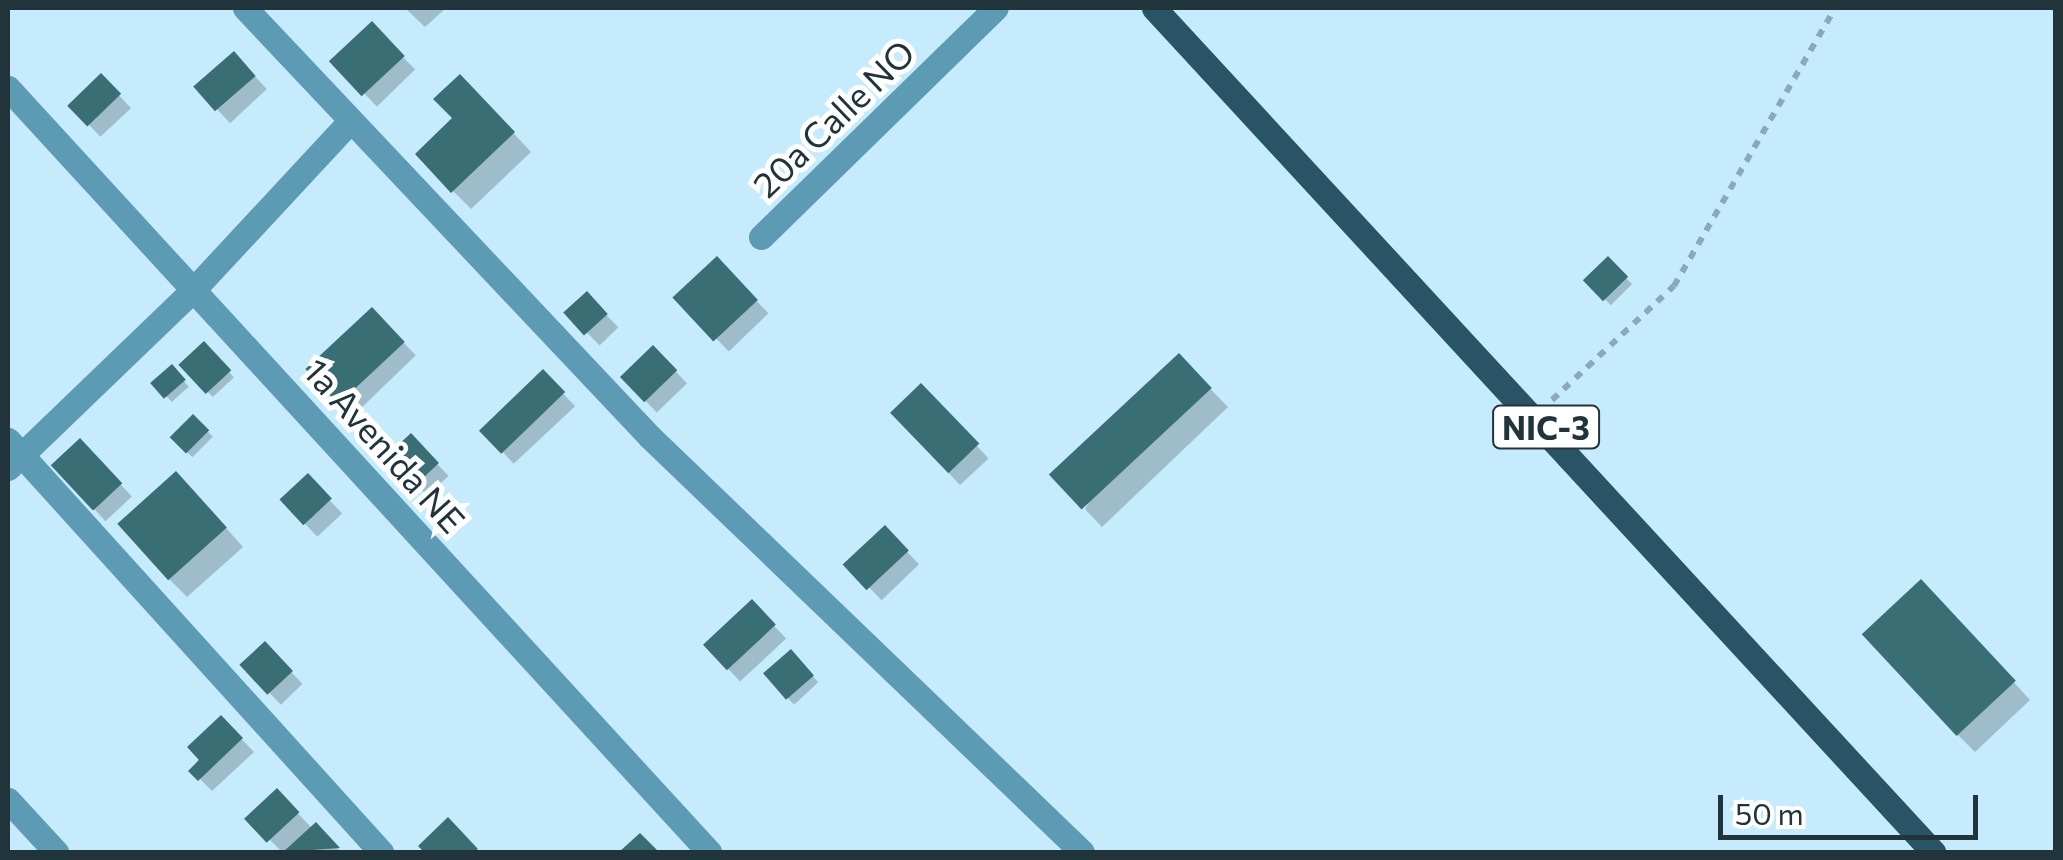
<!DOCTYPE html>
<style>
body{margin:0}
#map{position:relative;width:2063px;height:860px;overflow:hidden;background:#c6ebfc;font-family:Commissioner,sans-serif}
div>[style]{position:absolute}
[style*='--x']{left:calc(var(--x)*1px);top:calc(var(--y)*1px);width:calc(var(--w)*1px);rotate:calc(var(--a)*1deg)}
.shadow>*{inset:0;background:#0003;transform-origin:0 0}
.building>*{inset:0;background:#3a6e75;transform-origin:0 0}
.path>*{height:6px;margin-top:-3px;transform-origin:0;background:repeating-linear-gradient(90deg,#8ba9b7 0 8px,transparent 0 16px)}
.minor>*{height:25px;margin:-12.5px;padding:0 12.5px;transform-origin:12.5px;border-radius:12.5px;background:#5d9bb5}
.major>*{height:25px;margin:-12.5px;padding:0 12.5px;transform-origin:12.5px;border-radius:12.5px;background:#285466}
span{translate:-50% -50%;white-space:nowrap;text-align:center;line-height:1.15;-webkit-text-stroke:10px #fff;paint-order:stroke}
.shield-label span{padding:2px 8px;background:#fff;border:2px solid;border-radius:8px;-webkit-text-stroke-width:0}
.shield-label{font-size:32px;color:#21343c;font-weight:700}
.street-label{font-size:35px;color:#21343c}
.frame{position:absolute;inset:0;border:10px solid #21343c;pointer-events:none}
.scale{position:absolute;left:1718px;top:795px;width:260px;height:45px;box-sizing:border-box;border:5px solid #21343c;border-top:0;padding-left:12px;font-size:30px;line-height:35px;white-space:nowrap;color:#21343c;-webkit-text-stroke:8px #fff;paint-order:stroke}
</style>
<div id="map">
<div class="shadow">
<div style="clip-path:polygon(405px 8px,446px 8px,425px 27px)"></div>
<div style="left:372px;top:25px;width:62px;height:53px;rotate:46deg"></div>
<div style="left:234px;top:54px;width:48px;height:50px;rotate:47deg"></div>
<div style="left:101px;top:76px;width:44px;height:42px;rotate:47deg"></div>
<div style="clip-path:polygon(478px 95px,531px 152px,471px 209px,453px 191px)"></div>
<div style="left:717px;top:260px;width:74px;height:55px;rotate:46deg"></div>
<div style="left:1608px;top:260px;width:34px;height:30px;rotate:45deg"></div>
<div style="left:587px;top:295px;width:45px;height:26px;rotate:46deg"></div>
<div style="left:372px;top:310px;width:63px;height:87px;rotate:46deg"></div>
<div style="left:204px;top:345px;width:44px;height:29px;rotate:47deg"></div>
<div style="left:653px;top:348px;width:49px;height:42px;rotate:46deg"></div>
<div style="clip-path:polygon(1179px 357px,1228px 407px,1102px 527px,1085px 509px)"></div>
<div style="left:172px;top:368px;width:25px;height:23px;rotate:48deg"></div>
<div style="left:543px;top:372px;width:47px;height:84px;rotate:47deg"></div>
<div style="left:921px;top:386px;width:99px;height:39px;rotate:47deg"></div>
<div style="left:193px;top:417px;width:28px;height:29px;rotate:45deg"></div>
<div style="left:411px;top:437px;width:54px;height:29px;rotate:46deg"></div>
<div style="left:80px;top:441px;width:76px;height:36px;rotate:47deg"></div>
<div style="left:308px;top:477px;width:50px;height:34px;rotate:47deg"></div>
<div style="clip-path:polygon(194px 492px,243px 547px,187px 597px,169px 579px)"></div>
<div style="left:885px;top:529px;width:49px;height:52px;rotate:46deg"></div>
<div style="clip-path:polygon(1939px 600px,2030px 700px,1975px 752px,1957px 734px)"></div>
<div style="left:752px;top:602px;width:50px;height:63px;rotate:47deg"></div>
<div style="left:265px;top:645px;width:54px;height:30px;rotate:46deg"></div>
<div style="left:791px;top:653px;width:40px;height:33px;rotate:47deg"></div>
<div style="clip-path:polygon(221px 718px,254px 752px,212px 791px,192px 771px)"></div>
<div style="clip-path:polygon(277px 792px,312px 828px,342px 852px,282px 852px,249px 819px)"></div>
</div>
<div class="building">
<div style="left:372px;top:21px;width:48px;height:59px;rotate:47deg"></div>
<div style="left:234px;top:51px;width:33px;height:54px;rotate:49deg"></div>
<div style="left:101px;top:73px;width:29px;height:47px;rotate:46deg"></div>
<div style="clip-path:polygon(460px 74px,515px 132px,451px 193px,415px 154px,452px 118px,433px 99px)"></div>
<div style="left:717px;top:256px;width:60px;height:61px;rotate:47deg"></div>
<div style="left:1608px;top:256px;width:29px;height:35px;rotate:46deg"></div>
<div style="left:587px;top:291px;width:31px;height:32px;rotate:48deg"></div>
<div style="left:372px;top:307px;width:48px;height:91px;rotate:47deg"></div>
<div style="left:204px;top:341px;width:40px;height:35px;rotate:47deg"></div>
<div style="left:653px;top:345px;width:35px;height:46px;rotate:46deg"></div>
<div style="left:1179px;top:353px;width:48px;height:178px;rotate:47deg"></div>
<div style="left:172px;top:364px;width:21px;height:29px;rotate:49deg"></div>
<div style="left:543px;top:369px;width:32px;height:89px;rotate:46deg"></div>
<div style="left:921px;top:383px;width:84px;height:43px;rotate:46deg"></div>
<div style="left:193px;top:414px;width:23px;height:33px;rotate:45deg"></div>
<div style="left:411px;top:433px;width:41px;height:34px;rotate:47deg"></div>
<div style="left:80px;top:438px;width:62px;height:40px;rotate:47deg"></div>
<div style="left:176px;top:471px;width:76px;height:79px;rotate:48deg"></div>
<div style="left:308px;top:473px;width:35px;height:39px;rotate:47deg"></div>
<div style="left:885px;top:525px;width:35px;height:58px;rotate:47deg"></div>
<div style="left:1921px;top:579px;width:139px;height:81px;rotate:47deg"></div>
<div style="left:752px;top:599px;width:35px;height:67px;rotate:47deg"></div>
<div style="left:265px;top:641px;width:41px;height:35px;rotate:47deg"></div>
<div style="left:791px;top:649px;width:35px;height:37px;rotate:49deg"></div>
<div style="clip-path:polygon(221px 715px,243px 738px,198px 781px,188px 771px,199px 760px,187px 747px)"></div>
<div style="left:277px;top:788px;width:33px;height:45px;rotate:47deg"></div>
<div style="clip-path:polygon(448px 817px,478px 849px,474px 852px,424px 852px,418px 846px)"></div>
<div style="clip-path:polygon(316px 822px,340px 848px,283px 852px)"></div>
<div style="clip-path:polygon(640px 833px,659px 852px,619px 852px)"></div>
</div>
<div class="path">
<div style="--x:1552;--y:400;--w:167;--a:-43.1"></div>
<div style="--x:1674;--y:286;--w:321;--a:-59.9"></div>
</div>
<div class="minor">
<div style="--x:245;--y:8;--w:590;--a:46.65"></div>
<div style="--x:650;--y:437;--w:599;--a:43.85"></div>
<div style="--x:8;--y:88;--w:1037;--a:47.46"></div>
<div style="--x:761;--y:237;--w:328;--a:-44.3"></div>
<div style="--x:8;--y:440;--w:556;--a:47.84"></div>
<div style="--x:8;--y:468;--w:260;--a:-43.9"></div>
<div style="--x:195;--y:288;--w:228;--a:-47.1"></div>
<div style="--x:8;--y:800;--w:71;--a:47.3"></div>
</div>
<div class="major">
<div style="--x:1154;--y:8;--w:1149;--a:47.29"></div>
</div>
<div class="shield-label">
<span style="left:1546px;top:427px">NIC-3</span>
</div>
<div class="street-label">
<span style="left:833px;top:118px;rotate:-44deg">20a Calle NO</span>
<span style="left:385px;top:445px;rotate:48deg">1a Avenida NE</span>
</div>
<div class="frame"></div>
<div class="scale">50 m</div>
</div>
